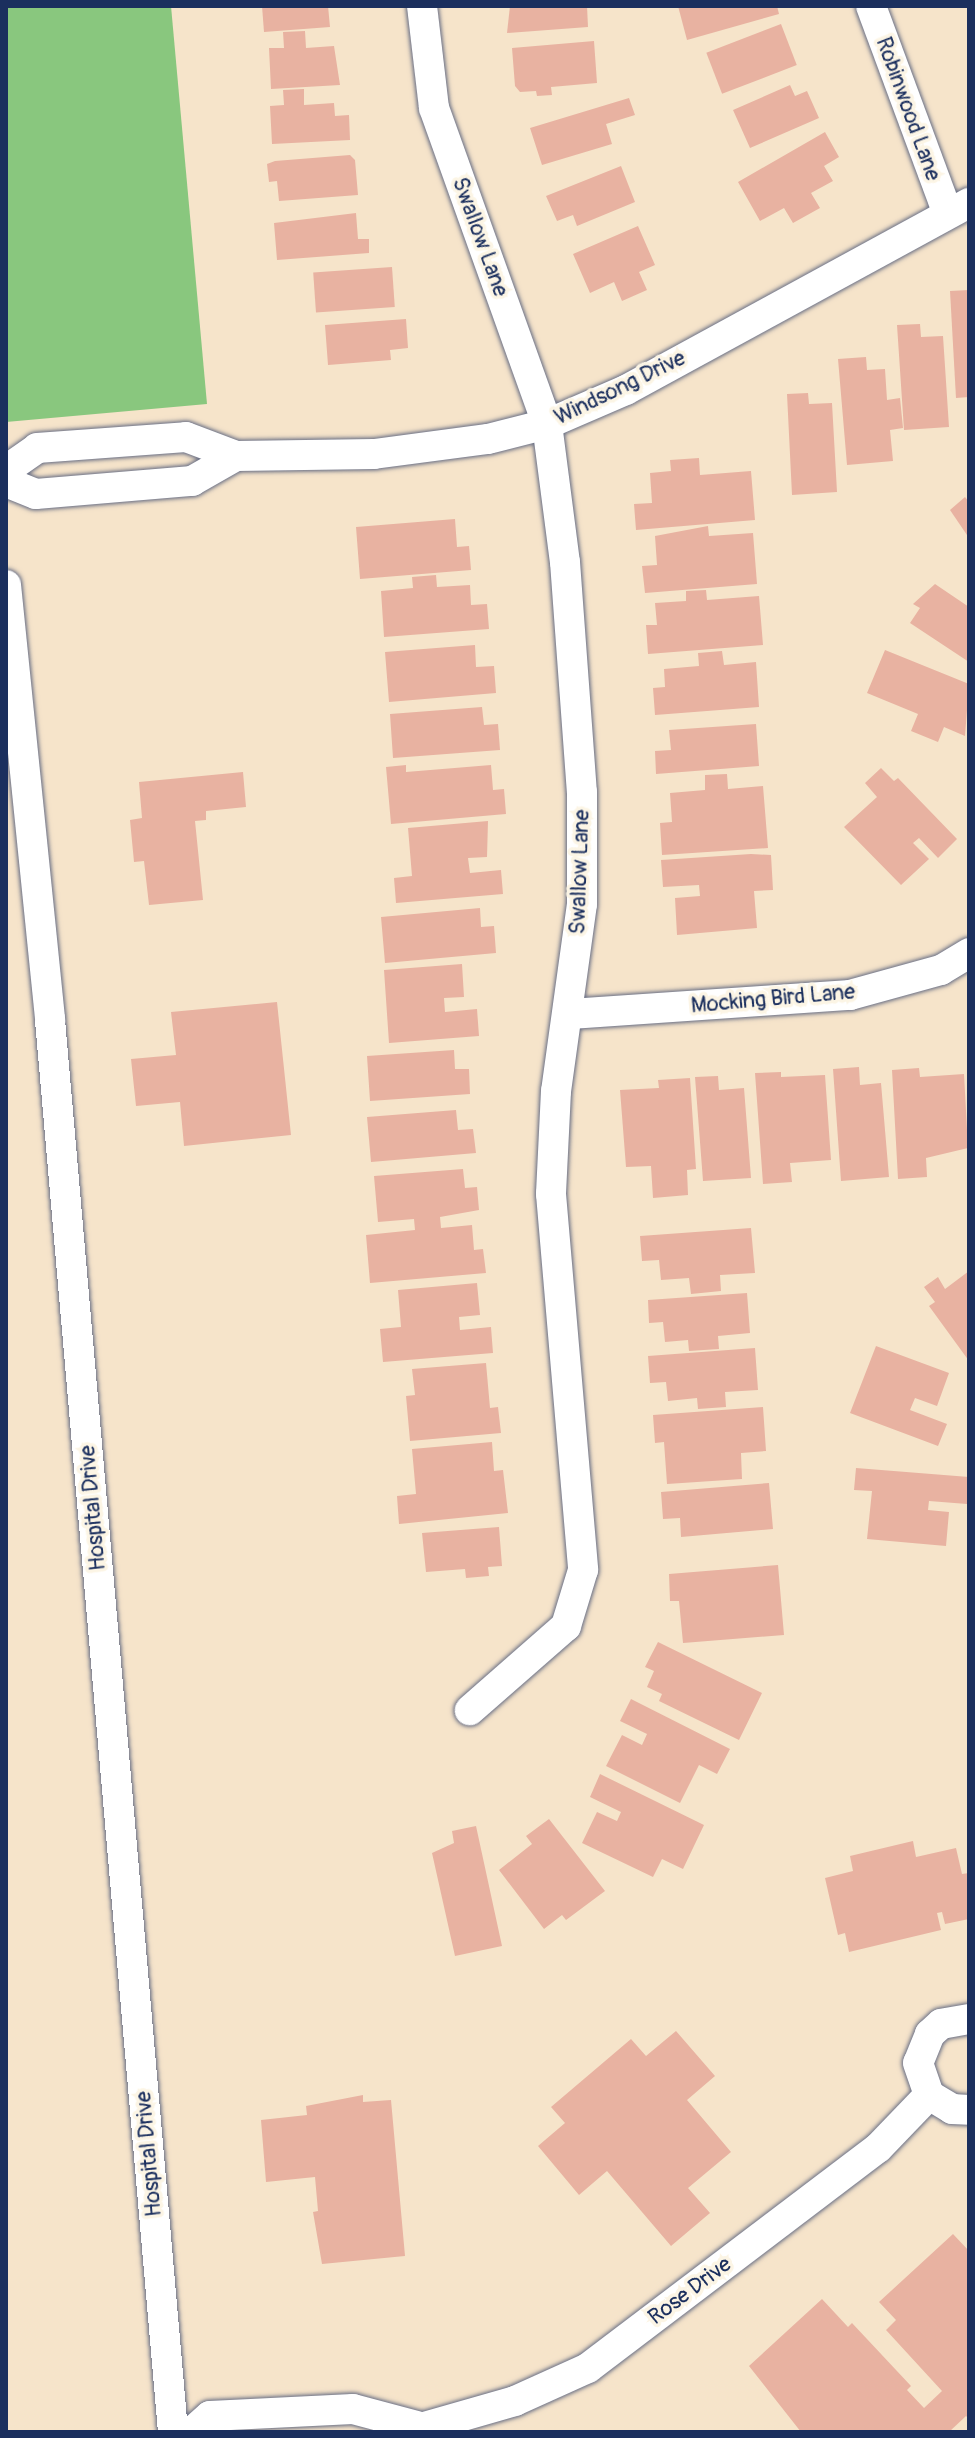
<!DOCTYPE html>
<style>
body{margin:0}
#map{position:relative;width:975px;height:2438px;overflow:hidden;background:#f6e4ca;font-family:Pangolin,sans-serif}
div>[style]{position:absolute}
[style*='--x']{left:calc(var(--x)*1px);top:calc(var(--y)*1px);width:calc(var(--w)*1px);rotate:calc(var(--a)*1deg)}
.green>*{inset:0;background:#89c77e}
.building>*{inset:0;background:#e8b2a1;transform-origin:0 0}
.roads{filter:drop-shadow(0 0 2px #686e84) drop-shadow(0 0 2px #686e84)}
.minor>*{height:30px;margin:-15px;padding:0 15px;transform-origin:15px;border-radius:15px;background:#fff}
span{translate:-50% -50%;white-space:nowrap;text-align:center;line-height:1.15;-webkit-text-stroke:7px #fcf5e5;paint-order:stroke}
.street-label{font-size:22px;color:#1b2f5e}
.frame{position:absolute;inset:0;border:8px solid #1b2f5e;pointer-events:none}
</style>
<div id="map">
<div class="green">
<div style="clip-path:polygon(6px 6px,171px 6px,207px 404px,6px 422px)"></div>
</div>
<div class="building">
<div style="clip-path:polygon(262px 6px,328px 6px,330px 27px,264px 32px)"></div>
<div style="clip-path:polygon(510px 6px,587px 6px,588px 27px,507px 33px)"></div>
<div style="clip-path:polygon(678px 6px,777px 6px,779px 14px,687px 40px)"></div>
<div style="left:781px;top:24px;width:44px;height:80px;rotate:69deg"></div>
<div style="clip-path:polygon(305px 31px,306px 48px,334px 46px,340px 85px,271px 89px,269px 48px,284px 48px,283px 32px)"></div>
<div style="clip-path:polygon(594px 41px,597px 83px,551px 87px,552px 95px,537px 96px,536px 91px,520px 92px,515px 86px,512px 48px)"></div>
<div style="clip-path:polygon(790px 85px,795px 96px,807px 91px,819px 118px,750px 148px,733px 110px)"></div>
<div style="clip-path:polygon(304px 89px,304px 105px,334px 103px,335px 116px,349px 115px,350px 140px,272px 144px,270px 106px,284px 105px,283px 90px)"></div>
<div style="clip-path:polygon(629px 98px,635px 115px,606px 124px,612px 144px,542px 165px,530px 128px)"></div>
<div style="clip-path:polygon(825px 132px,839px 157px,824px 166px,833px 181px,811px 193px,820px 208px,793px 223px,784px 208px,760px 221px,738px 182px)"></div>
<div style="clip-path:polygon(350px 155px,355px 160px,358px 195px,279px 201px,277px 181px,269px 182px,267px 164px,275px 161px)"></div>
<div style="clip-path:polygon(621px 166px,635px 202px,577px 226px,573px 215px,557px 221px,546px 196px)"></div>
<div style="clip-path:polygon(356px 213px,358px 239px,369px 239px,369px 253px,277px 260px,274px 223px)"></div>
<div style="clip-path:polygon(638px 226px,655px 265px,639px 272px,647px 290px,622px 301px,614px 282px,590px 293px,573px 254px)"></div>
<div style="left:392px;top:267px;width:40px;height:79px;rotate:86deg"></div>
<div style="clip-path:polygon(969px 290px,969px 397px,956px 398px,950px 291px)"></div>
<div style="clip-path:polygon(406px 319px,408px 348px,390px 350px,391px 360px,328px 365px,325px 325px)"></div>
<div style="clip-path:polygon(920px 324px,921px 337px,943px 336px,949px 427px,904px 430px,897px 325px)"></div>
<div style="clip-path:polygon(866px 357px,867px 370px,885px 369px,887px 400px,900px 398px,903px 428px,890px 430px,893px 461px,847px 465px,838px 359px)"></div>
<div style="clip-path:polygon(808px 393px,809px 404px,832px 403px,837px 492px,792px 495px,787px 394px)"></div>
<div style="clip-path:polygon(699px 458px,700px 475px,751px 471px,755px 520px,636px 530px,634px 504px,652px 503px,650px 473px,671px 471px,670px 460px)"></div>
<div style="clip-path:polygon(965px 497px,969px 502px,969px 538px,950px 510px)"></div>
<div style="clip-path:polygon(455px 519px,457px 547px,469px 546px,471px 570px,360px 579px,356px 527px)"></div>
<div style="clip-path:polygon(708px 526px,709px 536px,753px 533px,757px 584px,645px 593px,642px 566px,657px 565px,655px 536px)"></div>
<div style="clip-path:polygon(436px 575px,437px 587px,470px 585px,471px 605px,487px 604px,489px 629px,384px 637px,381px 591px,413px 588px,412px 577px)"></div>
<div style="clip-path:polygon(935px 584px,969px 607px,969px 662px,910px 623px,920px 608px,913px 604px)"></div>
<div style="clip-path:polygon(706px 590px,707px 600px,759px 596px,763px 645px,648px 654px,646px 625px,657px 625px,655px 603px,686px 601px,686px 591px)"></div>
<div style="clip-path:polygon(475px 645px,476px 667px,494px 666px,496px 693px,389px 702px,385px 652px)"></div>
<div style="clip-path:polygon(885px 650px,969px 684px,965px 736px,944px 727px,938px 742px,911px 731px,918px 714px,867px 693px)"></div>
<div style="clip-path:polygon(722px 651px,724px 665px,756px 662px,759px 707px,655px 715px,653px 688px,665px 687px,664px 669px,699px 666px,698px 653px)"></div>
<div style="clip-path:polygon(482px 707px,484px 725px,498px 724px,500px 750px,393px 758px,390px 714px)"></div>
<div style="clip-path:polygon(756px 724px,759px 766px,656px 774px,655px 751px,671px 750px,669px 730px)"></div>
<div style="clip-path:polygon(406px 765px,406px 772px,491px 765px,493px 790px,504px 789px,506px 814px,391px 824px,386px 767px)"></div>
<div style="clip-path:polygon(881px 768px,894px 781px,898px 778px,957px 839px,938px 858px,919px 838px,913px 843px,929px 859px,901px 885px,844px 827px,877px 797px,865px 783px)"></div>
<div style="clip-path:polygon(243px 772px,246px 807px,206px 811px,206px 820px,195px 821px,203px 900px,149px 905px,144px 861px,134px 862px,130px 820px,142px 818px,139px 782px)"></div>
<div style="clip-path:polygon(727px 774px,728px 789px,763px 786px,768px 848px,662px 855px,660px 823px,672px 822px,670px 793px,705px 790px,705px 775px)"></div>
<div style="clip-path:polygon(488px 821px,487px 857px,468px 858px,470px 873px,501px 870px,503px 894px,396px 903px,394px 878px,412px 876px,408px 828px)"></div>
<div style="clip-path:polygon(751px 854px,771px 855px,773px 890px,754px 891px,757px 928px,677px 935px,675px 898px,700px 896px,699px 885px,663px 887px,661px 860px)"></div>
<div style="clip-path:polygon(480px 908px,481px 927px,494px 926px,496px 953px,385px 963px,381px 917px)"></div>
<div style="clip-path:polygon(462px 964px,464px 997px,444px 998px,445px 1012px,477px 1009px,479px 1036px,389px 1043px,384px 970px)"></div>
<div style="clip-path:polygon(277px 1002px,291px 1135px,184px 1146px,180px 1102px,136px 1106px,131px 1059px,176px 1055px,171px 1012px)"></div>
<div style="clip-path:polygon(454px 1050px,455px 1069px,469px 1069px,470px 1094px,370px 1101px,367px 1056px)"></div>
<div style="clip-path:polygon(859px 1067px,860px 1085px,881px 1083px,889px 1177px,841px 1181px,833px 1069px)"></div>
<div style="clip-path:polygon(919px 1068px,920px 1077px,964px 1074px,968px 1148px,926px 1158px,927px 1177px,898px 1179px,892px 1070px)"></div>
<div style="clip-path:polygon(781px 1072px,781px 1077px,825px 1075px,831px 1160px,790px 1163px,792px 1182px,763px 1184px,755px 1073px)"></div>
<div style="clip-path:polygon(718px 1076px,719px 1090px,744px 1088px,751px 1178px,703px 1181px,695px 1077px)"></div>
<div style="clip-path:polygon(690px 1078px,696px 1169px,687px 1170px,688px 1195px,653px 1198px,651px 1166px,626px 1167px,620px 1090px,659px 1088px,658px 1080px)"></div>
<div style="clip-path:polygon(456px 1110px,458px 1130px,473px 1129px,476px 1153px,371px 1162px,367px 1117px)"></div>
<div style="clip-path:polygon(463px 1169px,465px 1188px,477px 1187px,479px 1210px,440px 1217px,441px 1228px,472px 1225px,474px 1250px,483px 1249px,486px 1273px,370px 1283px,366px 1235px,415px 1230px,414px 1219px,378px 1222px,374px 1176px)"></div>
<div style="clip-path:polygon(751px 1228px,755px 1273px,720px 1275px,721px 1291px,691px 1294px,689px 1278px,661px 1280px,659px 1260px,642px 1261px,640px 1236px)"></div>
<div style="clip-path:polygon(969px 1271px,969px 1361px,929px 1306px,935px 1302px,924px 1287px,938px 1277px,945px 1289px)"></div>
<div style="clip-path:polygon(477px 1283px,480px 1315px,459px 1317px,460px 1330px,491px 1327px,493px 1353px,383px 1362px,380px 1329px,401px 1327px,398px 1290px)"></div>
<div style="clip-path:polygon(747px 1293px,750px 1333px,718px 1336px,719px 1349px,689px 1351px,688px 1340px,665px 1342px,663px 1322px,649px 1323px,648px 1300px)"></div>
<div style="clip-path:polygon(876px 1346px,949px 1373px,937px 1406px,915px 1398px,910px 1410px,947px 1424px,938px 1446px,850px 1413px)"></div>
<div style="clip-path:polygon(755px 1348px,758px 1390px,725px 1392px,726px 1407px,698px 1409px,697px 1398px,668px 1401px,666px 1382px,650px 1383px,648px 1356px)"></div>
<div style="clip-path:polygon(486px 1363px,490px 1408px,498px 1407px,501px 1433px,410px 1441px,406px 1396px,415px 1395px,412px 1369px)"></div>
<div style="clip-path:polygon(763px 1407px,766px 1451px,741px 1453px,742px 1479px,667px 1484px,664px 1442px,655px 1443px,653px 1415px)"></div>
<div style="clip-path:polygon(492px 1442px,494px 1471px,503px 1470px,508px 1513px,399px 1524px,397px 1496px,416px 1494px,412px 1449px)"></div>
<div style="clip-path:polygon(856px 1468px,969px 1477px,967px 1504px,929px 1501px,928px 1510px,949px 1512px,946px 1546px,867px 1539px,872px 1491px,854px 1490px)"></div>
<div style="clip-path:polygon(769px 1483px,773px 1529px,681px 1537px,680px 1518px,663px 1519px,661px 1492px)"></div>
<div style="clip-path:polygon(499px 1527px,502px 1566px,488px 1567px,489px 1576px,466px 1578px,465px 1569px,426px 1572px,422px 1533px)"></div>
<div style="clip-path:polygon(778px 1565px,784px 1635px,683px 1643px,679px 1601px,670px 1601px,669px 1574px)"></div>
<div style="clip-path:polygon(658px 1642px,762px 1693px,739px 1740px,659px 1701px,662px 1694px,647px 1687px,654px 1671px,645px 1667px)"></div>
<div style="clip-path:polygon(631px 1699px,730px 1749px,717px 1774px,699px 1765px,680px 1803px,606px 1766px,622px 1735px,642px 1745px,647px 1734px,620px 1721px)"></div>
<div style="clip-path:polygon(600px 1774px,704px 1825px,683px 1869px,662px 1859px,653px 1877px,582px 1843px,597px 1812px,617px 1821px,621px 1812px,590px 1797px)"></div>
<div style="clip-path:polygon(549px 1819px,605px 1891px,566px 1920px,562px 1915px,544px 1929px,499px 1870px,532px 1844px,526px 1836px)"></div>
<div style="clip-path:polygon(476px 1826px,502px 1946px,455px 1956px,432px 1853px,454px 1843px,452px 1831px)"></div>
<div style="clip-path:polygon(913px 1841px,916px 1857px,956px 1848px,962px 1874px,969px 1873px,969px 1919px,945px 1924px,942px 1912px,937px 1913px,941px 1930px,849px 1952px,845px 1933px,838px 1935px,825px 1878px,853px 1871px,850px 1856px)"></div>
<div style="clip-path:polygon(676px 2031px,715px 2076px,687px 2100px,731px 2152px,688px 2188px,710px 2213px,671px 2246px,607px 2171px,579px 2195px,538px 2146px,565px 2123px,551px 2107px,631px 2039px,646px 2056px)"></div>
<div style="clip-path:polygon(363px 2095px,363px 2102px,391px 2100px,405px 2256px,322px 2264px,313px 2212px,318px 2211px,315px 2177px,266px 2182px,261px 2120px,307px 2115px,306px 2106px)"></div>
<div style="clip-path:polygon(953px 2234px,969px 2251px,969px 2419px,966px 2416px,949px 2432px,801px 2432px,749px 2366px,822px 2299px,848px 2327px,852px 2323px,911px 2386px,907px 2390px,924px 2408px,942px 2391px,886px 2330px,896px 2320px,879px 2302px)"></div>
</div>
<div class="roads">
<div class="minor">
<div style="--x:422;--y:6;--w:103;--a:83.3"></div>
<div style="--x:434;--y:108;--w:336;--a:70.3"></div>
<div style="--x:547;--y:424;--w:139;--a:82.6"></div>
<div style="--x:565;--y:562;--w:231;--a:85.8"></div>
<div style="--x:582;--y:792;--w:112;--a:90"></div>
<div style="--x:582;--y:904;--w:189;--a:97.9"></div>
<div style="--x:556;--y:1091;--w:103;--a:92.8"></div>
<div style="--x:551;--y:1194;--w:377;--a:85.1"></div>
<div style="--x:583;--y:1570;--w:59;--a:106.9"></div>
<div style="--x:566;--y:1626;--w:128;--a:138.8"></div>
<div style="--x:871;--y:6;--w:220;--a:69.7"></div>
<div style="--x:6;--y:470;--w:38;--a:-35"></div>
<div style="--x:37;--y:448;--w:149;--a:-4.2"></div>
<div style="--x:186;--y:437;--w:53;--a:20.8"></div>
<div style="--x:236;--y:456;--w:138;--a:-0.8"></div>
<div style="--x:374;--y:454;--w:115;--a:-7.5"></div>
<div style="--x:488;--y:439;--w:61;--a:-14.3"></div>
<div style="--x:547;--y:424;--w:86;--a:-23.3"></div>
<div style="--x:626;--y:390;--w:391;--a:-28.6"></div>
<div style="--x:6;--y:482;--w:32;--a:22"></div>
<div style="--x:36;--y:494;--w:157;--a:-4.8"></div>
<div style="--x:192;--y:481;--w:51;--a:-29.6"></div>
<div style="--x:6;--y:585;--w:437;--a:84.2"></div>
<div style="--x:50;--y:1020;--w:1417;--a:85.02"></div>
<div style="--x:570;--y:1014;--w:281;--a:-3.9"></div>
<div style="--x:850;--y:995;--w:94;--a:-15.4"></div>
<div style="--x:941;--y:970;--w:33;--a:-31"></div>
<div style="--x:969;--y:2019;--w:28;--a:170"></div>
<div style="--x:941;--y:2024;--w:15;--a:138"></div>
<div style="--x:930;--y:2034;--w:31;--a:112"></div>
<div style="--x:918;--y:2063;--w:34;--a:71"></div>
<div style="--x:929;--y:2095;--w:27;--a:31"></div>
<div style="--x:952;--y:2109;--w:17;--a:3"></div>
<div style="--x:192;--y:2432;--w:24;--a:-42"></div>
<div style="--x:210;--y:2416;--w:143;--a:-2.8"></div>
<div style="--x:353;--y:2409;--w:66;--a:14.9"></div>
<div style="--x:407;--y:2432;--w:112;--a:-16"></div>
<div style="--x:515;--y:2401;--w:80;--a:-24.3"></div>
<div style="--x:588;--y:2368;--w:364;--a:-37.2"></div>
<div style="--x:878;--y:2148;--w:74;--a:-46.1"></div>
</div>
</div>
<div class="street-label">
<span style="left:908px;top:109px;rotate:70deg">Robinwood Lane</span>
<span style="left:480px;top:237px;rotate:70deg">Swallow Lane</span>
<span style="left:620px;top:388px;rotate:-26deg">Windsong Drive</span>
<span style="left:580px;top:872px;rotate:-88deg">Swallow Lane</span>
<span style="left:773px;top:999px;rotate:-5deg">Mocking Bird Lane</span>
<span style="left:93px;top:1508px;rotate:-95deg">Hospital Drive</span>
<span style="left:149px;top:2154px;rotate:-95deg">Hospital Drive</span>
<span style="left:690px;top:2291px;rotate:-37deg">Rose Drive</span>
</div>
<div class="frame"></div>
</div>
